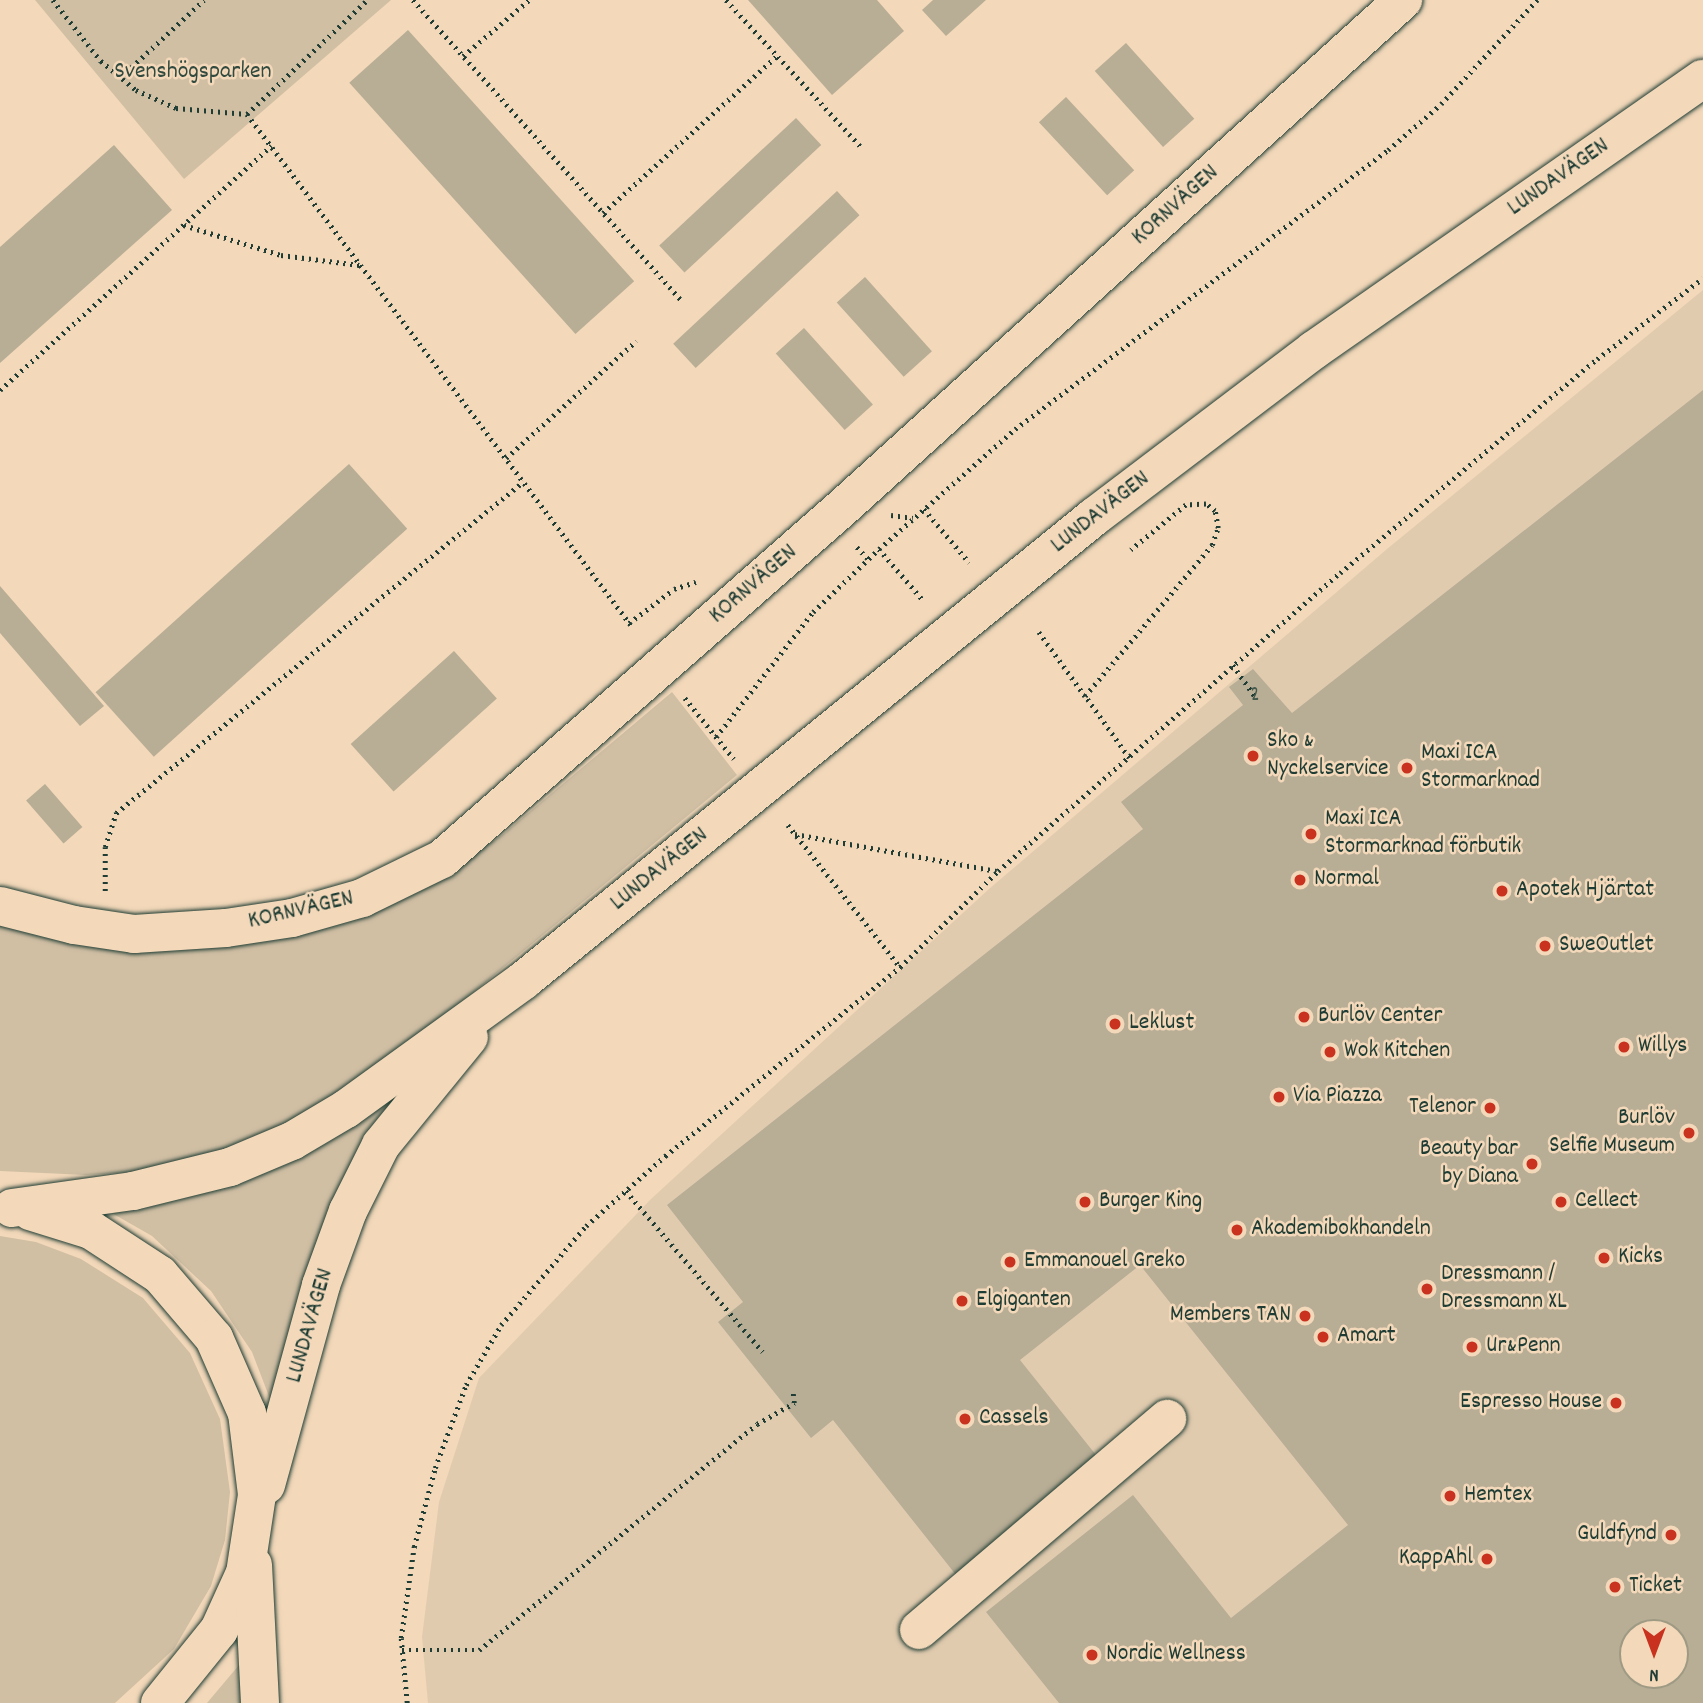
<!DOCTYPE html>
<meta charset="utf-8">
<style>
body{margin:0}
#map{position:relative;width:1703px;height:1703px;overflow:hidden;background:#f3d8ba;font-family:Dekko,sans-serif}
div>[style]{position:absolute}
[style*='--x']{left:calc(var(--x)*1px);top:calc(var(--y)*1px);width:calc(var(--w)*1px);rotate:calc(var(--a)*1deg)}
.built>*{inset:0;background:#e1cbaf}
.green>*{inset:0;background:#d1bfa4}
.building>*{inset:0;background:#b8ad95;transform-origin:0 0}
.path>*{height:4.5px;margin-top:-2.25px;transform-origin:0;background:repeating-linear-gradient(90deg,#1f3d34 0 2px,transparent 0 7px)}
.roads{filter:drop-shadow(0 0 2px #1f3d34) drop-shadow(0 0 2px #1f3d34)}
.minor>*{height:38px;margin:-19px;padding:0 19px;transform-origin:19px;border-radius:19px;background:#f3d8ba}
.major>*{height:38px;margin:-19px;padding:0 19px;transform-origin:19px;border-radius:19px;background:#f3d8ba}
.dots>*{width:19px;height:19px;translate:-50% -50%;box-sizing:border-box;border:4px solid #f3d8ba;border-radius:50%}
span{translate:-50% -50%;white-space:nowrap;text-align:center;line-height:1.15;-webkit-text-stroke:5px #f3d8ba;paint-order:stroke}
.number-label{font-size:21px;color:#45594c}
.number-label span{-webkit-text-stroke-width:0}
.park-label{font-size:24px;color:#314a3f}
.street-label{font-size:24px;color:#1f3d34}
.poi-label{font-size:24px;color:#1f3d34}
.left{translate:0 -50%;text-align:left}
.right{translate:-100% -50%;text-align:right}
.north{position:absolute;left:1619px;top:1619px;width:70px;height:70px;box-sizing:border-box;background:#f3d8ba;border:2px solid #9e9a84;border-radius:50%;rotate:180deg;font-size:19px;font-weight:700;line-height:28px;text-align:center;color:#1f3d34}
.north::after{content:'';display:block;margin:auto;width:24px;height:32px;background:#c8321e;clip-path:polygon(50% 0,100% 100%,50% 72%,0 100%)}
</style>
<div id="map">
<div class="built">
<div style="clip-path:polygon(evenodd,1703px 290px,1703px 1703px,428px 1703px,422px 1637px,439px 1502px,479px 1378px,651px 1199px,989px 889px,1387px 549px,1703px 290px,1633px 1633px,1675px 1633px,1675px 1675px,1633px 1675px,1633px 1633px)"></div>
</div>
<div class="green">
<div style="clip-path:polygon(35px 0,391px 0,184px 179px)"></div>
<div style="clip-path:polygon(672px 692px,737px 775px,385px 1065px,317px 1113px,216px 1157px,163px 1170px,86px 1175px,0 1171px,0 920px,144px 948px,432px 882px,501px 836px)"></div>
<div style="clip-path:polygon(401px 1083px,275px 1412px,252px 1352px,211px 1291px,152px 1236px,110px 1212px)"></div>
<div style="clip-path:polygon(0 1236px,36px 1242px,81px 1259px,143px 1298px,190px 1353px,220px 1419px,230px 1492px,225px 1540px,211px 1586px,174px 1649px,115px 1703px,0 1703px)"></div>
<div style="clip-path:polygon(239px 1665px,242px 1703px,207px 1703px)"></div>
</div>
<div class="building">
<div style="clip-path:polygon(748px 0,877px 0,904px 31px,832px 95px)"></div>
<div style="clip-path:polygon(933px 0,986px 0,946px 36px,922px 10px)"></div>
<div style="left:408px;top:30px;width:338px;height:79px;rotate:48deg"></div>
<div style="left:1126px;top:43px;width:102px;height:42px;rotate:48deg"></div>
<div style="left:1066px;top:97px;width:100px;height:37px;rotate:47deg"></div>
<div style="left:796px;top:118px;width:37px;height:187px;rotate:47deg"></div>
<div style="clip-path:polygon(114px 145px,172px 210px,0 363px,0 247px)"></div>
<div style="left:837px;top:191px;width:33px;height:224px;rotate:47deg"></div>
<div style="left:865px;top:277px;width:100px;height:38px;rotate:48deg"></div>
<div style="left:804px;top:328px;width:103px;height:38px;rotate:48deg"></div>
<div style="clip-path:polygon(evenodd,1703px 390px,1703px 1703px,1059px 1703px,986px 1612px,1133px 1495px,1231px 1618px,1348px 1525px,1140px 1265px,1020px 1360px,1104px 1465px,960px 1580px,833px 1420px,811px 1438px,718px 1322px,743px 1302px,667px 1205px,1143px 829px,1121px 802px,1243px 705px,1229px 687px,1253px 669px,1292px 713px,1703px 390px,1633px 1633px,1675px 1633px,1675px 1675px,1633px 1675px,1633px 1633px)"></div>
<div style="left:349px;top:464px;width:87px;height:341px;rotate:48deg"></div>
<div style="clip-path:polygon(0 586px,104px 706px,80px 726px,0 633px)"></div>
<div style="left:454px;top:651px;width:64px;height:139px;rotate:48deg"></div>
<div style="left:45px;top:784px;width:57px;height:25px;rotate:49deg"></div>
</div>
<div class="path">
<div style="--x:53;--y:0;--w:78;--a:51.8"></div>
<div style="--x:101;--y:61;--w:45;--a:39.6"></div>
<div style="--x:136;--y:90;--w:44;--a:24.2"></div>
<div style="--x:176;--y:108;--w:71;--a:4.8"></div>
<div style="--x:247;--y:114;--w:166;--a:-43.5"></div>
<div style="--x:413;--y:0;--w:404;--a:48.2"></div>
<div style="--x:726;--y:0;--w:200;--a:47.4"></div>
<div style="--x:463;--y:56;--w:87;--a:-40.3"></div>
<div style="--x:121;--y:77;--w:113;--a:-42.9"></div>
<div style="--x:247;--y:114;--w:639;--a:53.08"></div>
<div style="--x:603;--y:213;--w:234;--a:-42.1"></div>
<div style="--x:184;--y:225;--w:102;--a:17.2"></div>
<div style="--x:281;--y:255;--w:79;--a:7.3"></div>
<div style="--x:0;--y:390;--w:365;--a:-42"></div>
<div style="--x:506;--y:458;--w:175;--a:-42"></div>
<div style="--x:924;--y:509;--w:70;--a:49.7"></div>
<div style="--x:891;--y:515;--w:22;--a:8"></div>
<div style="--x:857;--y:547;--w:16;--a:47"></div>
<div style="--x:879;--y:549;--w:67;--a:49.2"></div>
<div style="--x:629;--y:623;--w:56;--a:-37.1"></div>
<div style="--x:674;--y:589;--w:23;--a:-18"></div>
<div style="--x:1039;--y:632;--w:79;--a:54.3"></div>
<div style="--x:1233;--y:665;--w:38;--a:55"></div>
<div style="--x:685;--y:698;--w:78;--a:51.2"></div>
<div style="--x:716;--y:737;--w:158;--a:-52.2"></div>
<div style="--x:813;--y:612;--w:91;--a:-43.7"></div>
<div style="--x:879;--y:549;--w:181;--a:-41.4"></div>
<div style="--x:1015;--y:429;--w:466;--a:-36.8"></div>
<div style="--x:1388;--y:150;--w:70;--a:-41"></div>
<div style="--x:1441;--y:104;--w:142;--a:-47.3"></div>
<div style="--x:1129;--y:758;--w:76;--a:-125.4"></div>
<div style="--x:1085;--y:696;--w:197;--a:-49.9"></div>
<div style="--x:1212;--y:545;--w:18;--a:-71"></div>
<div style="--x:1218;--y:528;--w:17;--a:-100"></div>
<div style="--x:1215;--y:511;--w:11;--a:-142"></div>
<div style="--x:1206;--y:504;--w:20;--a:177"></div>
<div style="--x:1186;--y:505;--w:71;--a:140.7"></div>
<div style="--x:788;--y:825;--w:181;--a:51.7"></div>
<div style="--x:795;--y:834;--w:205;--a:10.4"></div>
<div style="--x:105;--y:891;--w:44;--a:-90"></div>
<div style="--x:105;--y:847;--w:36;--a:-72"></div>
<div style="--x:116;--y:813;--w:525;--a:-39.12"></div>
<div style="--x:626;--y:1191;--w:211;--a:49.6"></div>
<div style="--x:402;--y:1650;--w:77;--a:0"></div>
<div style="--x:479;--y:1650;--w:358;--a:-39.1"></div>
<div style="--x:757;--y:1424;--w:43;--a:-29.6"></div>
<div style="--x:794;--y:1403;--w:10;--a:-96"></div>
<div style="--x:407;--y:1703;--w:65;--a:-95.3"></div>
<div style="--x:401;--y:1638;--w:92;--a:-81.9"></div>
<div style="--x:414;--y:1547;--w:82;--a:-75.1"></div>
<div style="--x:435;--y:1468;--w:89;--a:-69.5"></div>
<div style="--x:466;--y:1385;--w:69;--a:-59.7"></div>
<div style="--x:501;--y:1325;--w:130;--a:-49.4"></div>
<div style="--x:586;--y:1226;--w:106;--a:-41.5"></div>
<div style="--x:665;--y:1156;--w:302;--a:-38.8"></div>
<div style="--x:900;--y:967;--w:137;--a:-44.4"></div>
<div style="--x:998;--y:871;--w:454;--a:-41.1"></div>
<div style="--x:1340;--y:573;--w:334;--a:-39.8"></div>
<div style="--x:1597;--y:359;--w:133;--a:-37.4"></div>
</div>
<div class="roads">
<div class="minor">
<div style="--x:0;--y:906;--w:76;--a:14.4"></div>
<div style="--x:74;--y:925;--w:61;--a:8.5"></div>
<div style="--x:134;--y:934;--w:92;--a:-3.7"></div>
<div style="--x:226;--y:928;--w:67;--a:-8.6"></div>
<div style="--x:292;--y:918;--w:73;--a:-15.9"></div>
<div style="--x:362;--y:898;--w:89;--a:-26"></div>
<div style="--x:442;--y:859;--w:532;--a:-41.27"></div>
<div style="--x:842;--y:508;--w:757;--a:-42.16"></div>
<div style="--x:919;--y:1630;--w:326;--a:-40.4"></div>
</div>
<div class="major">
<div style="--x:12;--y:1208;--w:122;--a:-8"></div>
<div style="--x:133;--y:1191;--w:100;--a:-13.9"></div>
<div style="--x:230;--y:1167;--w:67;--a:-22.8"></div>
<div style="--x:292;--y:1141;--w:63;--a:-30.7"></div>
<div style="--x:346;--y:1109;--w:220;--a:-35.9"></div>
<div style="--x:524;--y:980;--w:734;--a:-39.09"></div>
<div style="--x:1094;--y:517;--w:276;--a:-37.2"></div>
<div style="--x:1314;--y:350;--w:474;--a:-34.9"></div>
<div style="--x:30;--y:1211;--w:64;--a:17.3"></div>
<div style="--x:91;--y:1230;--w:82;--a:33.1"></div>
<div style="--x:160;--y:1275;--w:83;--a:49.4"></div>
<div style="--x:214;--y:1338;--w:82;--a:66.3"></div>
<div style="--x:247;--y:1413;--w:83;--a:83"></div>
<div style="--x:257;--y:1495;--w:79;--a:98.7"></div>
<div style="--x:245;--y:1573;--w:63;--a:114.5"></div>
<div style="--x:219;--y:1630;--w:94;--a:128.9"></div>
<div style="--x:266;--y:1485;--w:207;--a:-74.6"></div>
<div style="--x:321;--y:1285;--w:79;--a:-70"></div>
<div style="--x:348;--y:1211;--w:74;--a:-63.4"></div>
<div style="--x:381;--y:1145;--w:139;--a:-50.8"></div>
<div style="--x:253;--y:1565;--w:138;--a:87.1"></div>
</div>
</div>
<div class="dots">
<div style="left:1253px;top:756px;background:#c8321e"></div>
<div style="left:1407px;top:768px;background:#c8321e"></div>
<div style="left:1311px;top:834px;background:#c8321e"></div>
<div style="left:1300px;top:880px;background:#c8321e"></div>
<div style="left:1502px;top:891px;background:#c8321e"></div>
<div style="left:1545px;top:946px;background:#c8321e"></div>
<div style="left:1304px;top:1017px;background:#c8321e"></div>
<div style="left:1115px;top:1024px;background:#c8321e"></div>
<div style="left:1624px;top:1047px;background:#c8321e"></div>
<div style="left:1330px;top:1052px;background:#c8321e"></div>
<div style="left:1279px;top:1097px;background:#c8321e"></div>
<div style="left:1490px;top:1108px;background:#c8321e"></div>
<div style="left:1689px;top:1133px;background:#c8321e"></div>
<div style="left:1532px;top:1164px;background:#c8321e"></div>
<div style="left:1085px;top:1202px;background:#c8321e"></div>
<div style="left:1561px;top:1202px;background:#c8321e"></div>
<div style="left:1237px;top:1230px;background:#c8321e"></div>
<div style="left:1604px;top:1258px;background:#c8321e"></div>
<div style="left:1010px;top:1262px;background:#c8321e"></div>
<div style="left:1427px;top:1289px;background:#c8321e"></div>
<div style="left:962px;top:1301px;background:#c8321e"></div>
<div style="left:1305px;top:1316px;background:#c8321e"></div>
<div style="left:1323px;top:1337px;background:#c8321e"></div>
<div style="left:1472px;top:1347px;background:#c8321e"></div>
<div style="left:1616px;top:1403px;background:#c8321e"></div>
<div style="left:965px;top:1419px;background:#c8321e"></div>
<div style="left:1450px;top:1496px;background:#c8321e"></div>
<div style="left:1671px;top:1535px;background:#c8321e"></div>
<div style="left:1487px;top:1559px;background:#c8321e"></div>
<div style="left:1615px;top:1587px;background:#c8321e"></div>
<div style="left:1092px;top:1655px;background:#c8321e"></div>
</div>
<div class="number-label">
<span style="left:1255px;top:696px">2</span>
</div>
<div class="park-label">
<span style="left:193px;top:73px">Svenshögsparken</span>
</div>
<div class="street-label">
<span style="left:1559px;top:178px;rotate:-35deg">LUNDAVÄGEN</span>
<span style="left:1176px;top:206px;rotate:-42deg">KORNVÄGEN</span>
<span style="left:1101px;top:513px;rotate:-38deg">LUNDAVÄGEN</span>
<span style="left:754px;top:585px;rotate:-41deg">KORNVÄGEN</span>
<span style="left:660px;top:870px;rotate:-39deg">LUNDAVÄGEN</span>
<span style="left:301px;top:911px;rotate:-13deg">KORNVÄGEN</span>
<span style="left:311px;top:1326px;rotate:-74deg">LUNDAVÄGEN</span>
</div>
<div class="poi-label">
<span class="left" style="left:1267px;top:756px">Sko &amp;<br>Nyckelservice</span>
<span class="left" style="left:1421px;top:768px">Maxi ICA<br>Stormarknad</span>
<span class="left" style="left:1325px;top:834px">Maxi ICA<br>Stormarknad förbutik</span>
<span class="left" style="left:1314px;top:880px">Normal</span>
<span class="left" style="left:1516px;top:891px">Apotek Hjärtat</span>
<span class="left" style="left:1559px;top:946px">SweOutlet</span>
<span class="left" style="left:1318px;top:1017px">Burlöv Center</span>
<span class="left" style="left:1129px;top:1024px">Leklust</span>
<span class="left" style="left:1638px;top:1047px">Willys</span>
<span class="left" style="left:1344px;top:1052px">Wok Kitchen</span>
<span class="left" style="left:1293px;top:1097px">Via Piazza</span>
<span class="right" style="left:1476px;top:1108px">Telenor</span>
<span class="right" style="left:1675px;top:1133px">Burlöv<br>Selfie Museum</span>
<span class="right" style="left:1518px;top:1164px">Beauty bar<br>by Diana</span>
<span class="left" style="left:1099px;top:1202px">Burger King</span>
<span class="left" style="left:1575px;top:1202px">Cellect</span>
<span class="left" style="left:1251px;top:1230px">Akademibokhandeln</span>
<span class="left" style="left:1618px;top:1258px">Kicks</span>
<span class="left" style="left:1024px;top:1262px">Emmanouel Greko</span>
<span class="left" style="left:1441px;top:1289px">Dressmann /<br>Dressmann XL</span>
<span class="left" style="left:976px;top:1301px">Elgiganten</span>
<span class="right" style="left:1291px;top:1316px">Members TAN</span>
<span class="left" style="left:1337px;top:1337px">Amart</span>
<span class="left" style="left:1486px;top:1347px">Ur&amp;Penn</span>
<span class="right" style="left:1602px;top:1403px">Espresso House</span>
<span class="left" style="left:979px;top:1419px">Cassels</span>
<span class="left" style="left:1464px;top:1496px">Hemtex</span>
<span class="right" style="left:1657px;top:1535px">Guldfynd</span>
<span class="right" style="left:1473px;top:1559px">KappAhl</span>
<span class="left" style="left:1629px;top:1587px">Ticket</span>
<span class="left" style="left:1106px;top:1655px">Nordic Wellness</span>
</div>
<div class="north">N</div>
</div>
